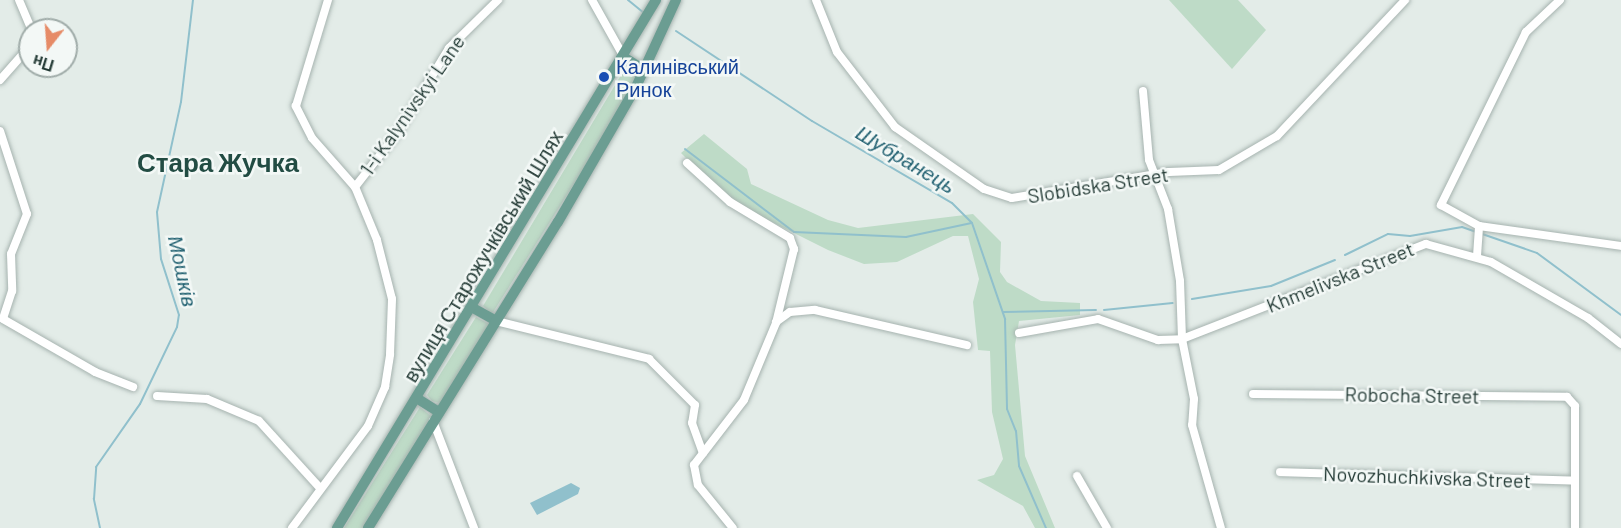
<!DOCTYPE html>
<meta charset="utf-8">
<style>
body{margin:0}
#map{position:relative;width:1621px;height:528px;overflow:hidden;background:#e3ece8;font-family:Barlow,sans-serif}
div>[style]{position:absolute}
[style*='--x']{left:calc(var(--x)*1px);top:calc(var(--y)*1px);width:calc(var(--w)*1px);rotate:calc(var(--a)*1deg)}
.green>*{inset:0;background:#bedbc7}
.water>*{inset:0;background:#90c0cc}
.stream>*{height:2px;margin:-1px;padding:0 1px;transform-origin:1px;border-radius:1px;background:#90c0cc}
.roads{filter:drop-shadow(0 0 2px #a6b3af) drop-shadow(0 0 2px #a6b3af)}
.minor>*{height:8px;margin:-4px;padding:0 4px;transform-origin:4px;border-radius:4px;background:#fff}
.major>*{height:10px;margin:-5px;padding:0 5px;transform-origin:5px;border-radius:5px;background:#6b9d92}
.dots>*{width:16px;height:16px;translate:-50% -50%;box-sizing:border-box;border:3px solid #f3f8f6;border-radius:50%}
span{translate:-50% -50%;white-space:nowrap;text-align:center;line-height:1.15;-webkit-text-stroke:5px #f3f8f6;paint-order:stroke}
.transit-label{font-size:20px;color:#164399}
.left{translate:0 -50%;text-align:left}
.street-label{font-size:20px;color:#243b36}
.water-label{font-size:21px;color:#236272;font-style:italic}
.district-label{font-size:26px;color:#224c43;font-weight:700}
.north{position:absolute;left:18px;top:18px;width:60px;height:60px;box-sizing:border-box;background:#f3f8f6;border:2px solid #a0aca9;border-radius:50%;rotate:197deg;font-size:16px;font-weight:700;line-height:24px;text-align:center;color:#243b36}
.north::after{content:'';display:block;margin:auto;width:21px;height:27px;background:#e68b67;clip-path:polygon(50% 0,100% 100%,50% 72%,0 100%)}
</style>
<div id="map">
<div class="green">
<div style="clip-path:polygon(1169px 0,1238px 0,1266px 30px,1232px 69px)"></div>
<div style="clip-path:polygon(633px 69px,636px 77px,611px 125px,492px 314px,483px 306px,624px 70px)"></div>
<div style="clip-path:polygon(704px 134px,747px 169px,751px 184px,828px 220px,858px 228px,973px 214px,1001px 242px,1000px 272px,1007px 282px,1041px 301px,1080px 303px,1080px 315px,1019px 321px,1015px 345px,1025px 456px,1055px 528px,1035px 528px,1023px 506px,977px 480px,994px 475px,1003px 459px,992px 412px,990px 351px,978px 350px,973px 302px,979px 279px,968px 236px,953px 236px,897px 262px,864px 264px,828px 250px,748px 210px,712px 184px,681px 153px)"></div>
<div style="clip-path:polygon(476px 317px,489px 324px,440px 403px,432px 401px,427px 395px)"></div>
<div style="clip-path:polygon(420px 407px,432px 417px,365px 528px,344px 528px)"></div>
</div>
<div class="water">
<div style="clip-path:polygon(571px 483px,580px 488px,578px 494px,537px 515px,530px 503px)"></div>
</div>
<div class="stream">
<div style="--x:628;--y:0;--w:19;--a:39"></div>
<div style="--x:676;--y:31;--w:163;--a:33.5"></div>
<div style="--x:812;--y:121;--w:162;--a:30.4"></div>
<div style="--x:952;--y:203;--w:28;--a:45"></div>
<div style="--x:972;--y:223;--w:102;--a:71"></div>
<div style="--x:1005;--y:319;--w:90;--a:88.7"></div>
<div style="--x:1007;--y:409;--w:24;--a:68"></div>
<div style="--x:1016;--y:431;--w:35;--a:85"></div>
<div style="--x:1019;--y:466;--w:68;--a:66.5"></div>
<div style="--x:685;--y:149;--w:137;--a:37.3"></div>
<div style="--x:794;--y:232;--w:112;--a:2.6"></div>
<div style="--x:906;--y:237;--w:67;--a:-12"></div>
<div style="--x:1345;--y:255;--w:48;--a:-26"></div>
<div style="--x:1388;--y:234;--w:22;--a:5"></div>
<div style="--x:1410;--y:236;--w:53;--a:-9.8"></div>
<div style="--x:1462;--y:227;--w:79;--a:19.1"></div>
<div style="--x:1537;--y:253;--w:104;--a:36.4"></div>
<div style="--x:1192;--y:299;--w:80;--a:-9.3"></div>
<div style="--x:1271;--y:286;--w:69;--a:-22.1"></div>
<div style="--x:1104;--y:310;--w:69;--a:-5.8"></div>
<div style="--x:1003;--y:312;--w:93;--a:-1.2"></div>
<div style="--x:100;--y:528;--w:30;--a:-102"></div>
<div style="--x:94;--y:499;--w:32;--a:-86"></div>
<div style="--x:96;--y:467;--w:77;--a:-55.1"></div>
<div style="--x:140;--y:404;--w:85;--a:-64.3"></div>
<div style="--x:177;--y:327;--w:12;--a:-81"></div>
<div style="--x:179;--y:315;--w:59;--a:-107.8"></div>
<div style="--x:161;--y:259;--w:47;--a:-94.9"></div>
<div style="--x:157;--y:212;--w:113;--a:-77.7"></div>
<div style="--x:181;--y:102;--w:103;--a:-83.3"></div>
</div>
<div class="roads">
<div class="minor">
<div style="--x:19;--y:0;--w:33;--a:67"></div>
<div style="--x:592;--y:0;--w:65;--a:60.7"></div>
<div style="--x:816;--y:0;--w:56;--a:68"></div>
<div style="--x:837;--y:52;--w:95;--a:52.3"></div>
<div style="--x:895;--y:127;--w:108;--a:34.9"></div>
<div style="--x:984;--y:189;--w:29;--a:18"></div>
<div style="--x:1012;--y:198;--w:159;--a:-9.4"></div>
<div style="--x:1169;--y:172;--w:50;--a:-2.3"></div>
<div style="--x:1219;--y:170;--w:67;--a:-30.4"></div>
<div style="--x:1277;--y:136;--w:187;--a:-46.7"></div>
<div style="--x:1560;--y:0;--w:47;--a:136.7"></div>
<div style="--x:1526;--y:32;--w:193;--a:116.2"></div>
<div style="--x:1441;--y:205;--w:43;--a:28.9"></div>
<div style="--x:1479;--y:226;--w:143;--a:8"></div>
<div style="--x:0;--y:80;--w:45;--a:-48.6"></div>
<div style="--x:1143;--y:91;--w:69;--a:85"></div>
<div style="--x:1149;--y:160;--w:53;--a:68.8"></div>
<div style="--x:1168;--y:209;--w:73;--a:80.5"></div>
<div style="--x:1180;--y:281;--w:58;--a:88"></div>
<div style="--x:0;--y:131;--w:87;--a:72"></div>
<div style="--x:27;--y:214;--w:43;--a:111.8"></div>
<div style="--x:11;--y:254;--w:37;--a:88"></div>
<div style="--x:12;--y:291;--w:29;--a:108"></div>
<div style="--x:3;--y:319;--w:106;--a:29.9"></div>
<div style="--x:95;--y:372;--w:41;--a:21.5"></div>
<div style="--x:687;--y:163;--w:58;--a:42.2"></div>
<div style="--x:730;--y:202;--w:70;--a:31"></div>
<div style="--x:790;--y:238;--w:12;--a:70"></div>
<div style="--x:794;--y:249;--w:76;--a:103.7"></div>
<div style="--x:776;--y:323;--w:83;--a:112.6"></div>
<div style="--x:744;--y:400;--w:82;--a:127.6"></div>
<div style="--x:694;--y:465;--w:20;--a:79"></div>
<div style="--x:698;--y:485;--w:55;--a:50.9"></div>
<div style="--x:355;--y:187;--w:70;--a:-52"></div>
<div style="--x:398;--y:132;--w:98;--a:-58.7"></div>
<div style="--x:449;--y:48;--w:69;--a:-44.4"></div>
<div style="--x:1477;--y:256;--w:30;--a:-86"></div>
<div style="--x:496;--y:321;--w:158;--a:13.9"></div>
<div style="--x:649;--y:359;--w:65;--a:45"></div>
<div style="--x:695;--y:405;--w:18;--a:99"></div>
<div style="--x:692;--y:423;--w:32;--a:70"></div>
<div style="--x:776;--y:322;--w:17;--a:-36"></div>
<div style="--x:790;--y:312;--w:25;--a:-5"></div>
<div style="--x:815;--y:310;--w:156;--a:13"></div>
<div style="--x:1019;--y:333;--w:80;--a:-10"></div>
<div style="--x:1098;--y:319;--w:64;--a:19.3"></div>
<div style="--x:1158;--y:340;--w:24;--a:-2"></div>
<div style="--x:1182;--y:339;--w:61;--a:78.7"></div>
<div style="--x:1194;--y:399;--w:26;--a:94"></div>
<div style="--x:1192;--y:425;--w:107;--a:74.3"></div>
<div style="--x:1182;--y:339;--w:262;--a:-21.3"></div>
<div style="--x:1426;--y:244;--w:67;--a:15.5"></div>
<div style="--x:1491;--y:262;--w:112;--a:30"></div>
<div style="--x:1588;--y:318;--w:42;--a:38.2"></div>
<div style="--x:1253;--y:394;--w:314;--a:0.5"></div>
<div style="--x:1567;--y:397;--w:12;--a:48"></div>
<div style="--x:1575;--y:406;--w:122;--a:90"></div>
<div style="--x:157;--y:396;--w:50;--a:3.4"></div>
<div style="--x:207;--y:399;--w:56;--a:22.9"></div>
<div style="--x:259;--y:421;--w:91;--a:47.7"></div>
<div style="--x:433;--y:421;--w:115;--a:69"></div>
<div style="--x:1280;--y:472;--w:295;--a:1.7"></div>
<div style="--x:1077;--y:476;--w:60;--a:60"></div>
<div style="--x:292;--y:528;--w:127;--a:-53.3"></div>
<div style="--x:368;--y:426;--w:43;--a:-66.4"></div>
<div style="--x:385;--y:387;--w:33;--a:-81"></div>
<div style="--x:390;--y:354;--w:55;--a:-87.9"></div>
<div style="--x:392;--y:299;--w:61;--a:-104.3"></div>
<div style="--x:377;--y:240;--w:57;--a:-112.5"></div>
<div style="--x:355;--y:187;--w:65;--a:-131.3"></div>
<div style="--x:312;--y:138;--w:36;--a:-117"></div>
<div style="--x:296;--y:106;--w:111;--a:-73.2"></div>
</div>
<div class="major">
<div style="--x:625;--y:58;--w:22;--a:32"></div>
<div style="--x:473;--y:308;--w:26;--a:29"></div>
<div style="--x:418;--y:399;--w:25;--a:32"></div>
<div style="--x:337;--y:528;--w:617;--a:-58.86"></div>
<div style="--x:368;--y:528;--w:360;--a:-58.2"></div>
<div style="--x:558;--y:222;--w:156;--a:-60"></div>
<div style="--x:636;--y:87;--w:96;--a:-65.3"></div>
</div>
</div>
<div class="dots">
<div style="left:604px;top:77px;background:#1a4fb4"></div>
</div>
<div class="transit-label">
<span class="left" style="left:616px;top:78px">Калинівський<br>Ринок</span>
</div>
<div class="street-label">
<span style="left:412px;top:105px;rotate:-55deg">1-i Kalynivskyi Lane</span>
<span style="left:1098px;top:185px;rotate:-9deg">Slobidska Street</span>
<span style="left:483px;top:256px;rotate:-59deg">вулиця Старожучківський Шлях</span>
<span style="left:1340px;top:277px;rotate:-22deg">Khmelivska Street</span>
<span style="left:1412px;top:395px;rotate:1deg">Robocha Street</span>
<span style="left:1427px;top:477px;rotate:2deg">Novozhuchkivska Street</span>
</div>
<div class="water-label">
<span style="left:906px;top:159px;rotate:31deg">Шубранець</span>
<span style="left:183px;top:271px;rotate:78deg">Мошків</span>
</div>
<div class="district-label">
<span style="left:218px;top:162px">Стара Жучка</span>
</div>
<div class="north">Пн</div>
</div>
